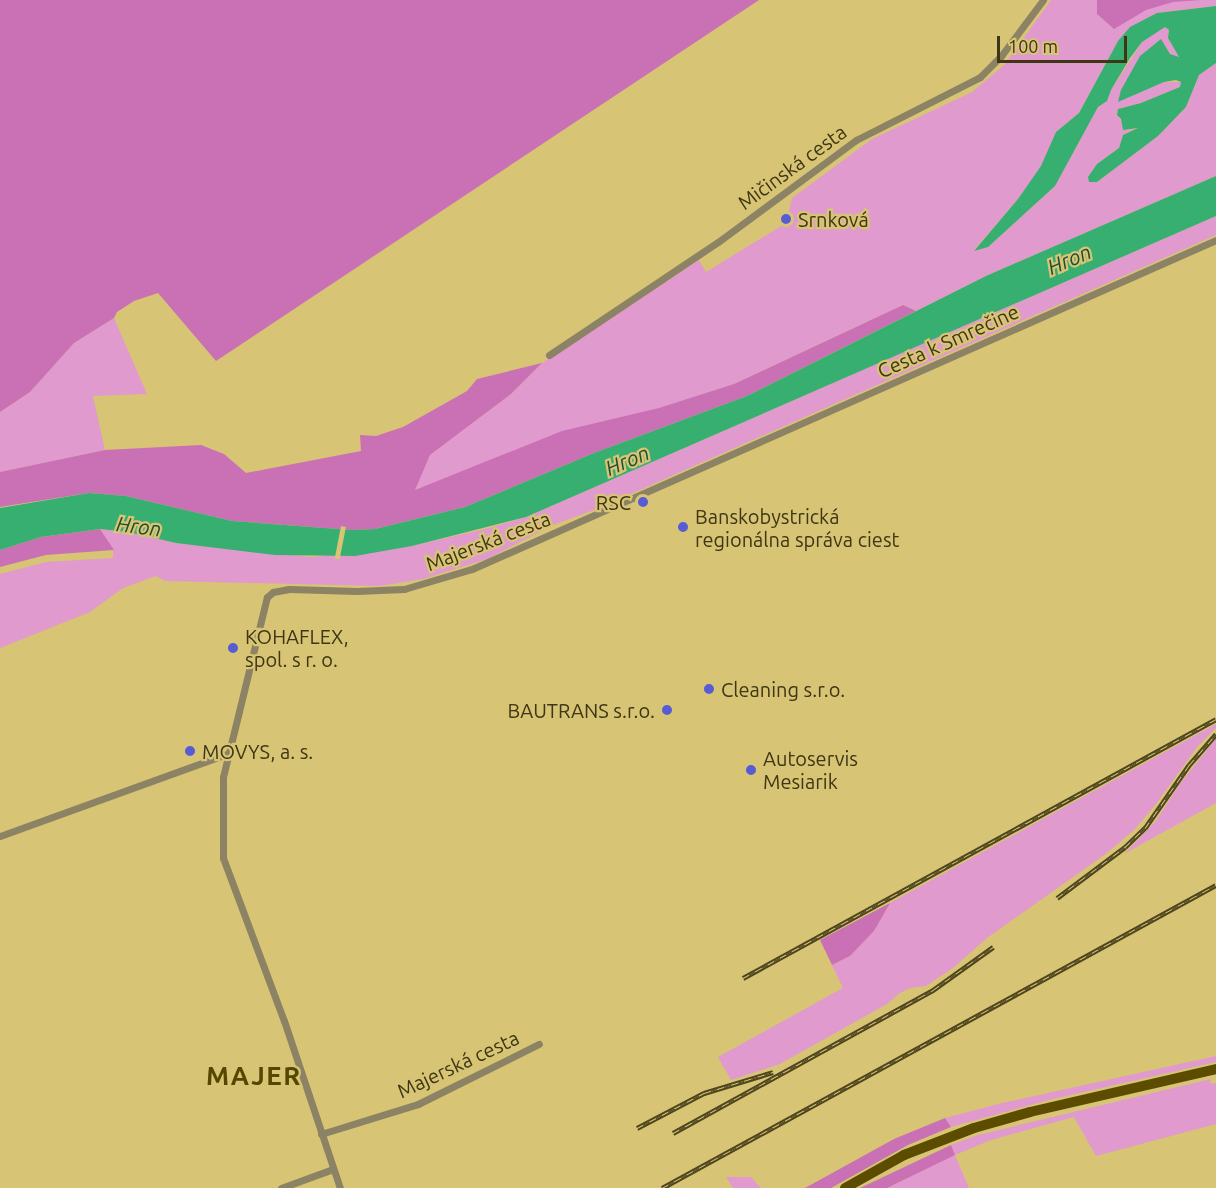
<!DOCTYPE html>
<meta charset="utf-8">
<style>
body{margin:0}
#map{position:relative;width:1216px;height:1188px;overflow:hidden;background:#d7c474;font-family:Ubuntu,sans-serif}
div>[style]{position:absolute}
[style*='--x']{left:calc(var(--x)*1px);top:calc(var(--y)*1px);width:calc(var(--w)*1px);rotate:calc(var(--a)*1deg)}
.green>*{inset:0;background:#e19ace}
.forest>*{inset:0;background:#ca71b5}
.water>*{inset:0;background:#37af71}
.pier>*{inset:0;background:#d7c474;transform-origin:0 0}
.minor>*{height:7px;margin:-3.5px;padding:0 3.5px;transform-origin:3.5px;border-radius:3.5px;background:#8b8363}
.primary>*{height:10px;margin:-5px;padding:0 5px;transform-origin:5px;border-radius:5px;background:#5b4c00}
.rail>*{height:4.5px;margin-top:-2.25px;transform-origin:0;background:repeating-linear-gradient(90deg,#d7c474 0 7px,#4e451e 0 14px);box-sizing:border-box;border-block:2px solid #4e451e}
.dots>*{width:16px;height:16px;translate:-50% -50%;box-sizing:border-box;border:3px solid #d7c474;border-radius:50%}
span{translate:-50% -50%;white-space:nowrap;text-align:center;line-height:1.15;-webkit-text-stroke:4.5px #d7c474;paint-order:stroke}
.street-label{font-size:20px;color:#3e3614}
.poi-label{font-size:20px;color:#3e3614}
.left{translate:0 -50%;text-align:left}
.right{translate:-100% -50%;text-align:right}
.water-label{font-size:21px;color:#1e4c32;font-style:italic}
.district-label{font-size:26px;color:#554701;font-weight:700;letter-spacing:1.5px}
.scale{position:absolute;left:997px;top:36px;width:130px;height:27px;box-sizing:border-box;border:3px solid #3e3614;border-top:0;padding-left:8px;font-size:18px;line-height:21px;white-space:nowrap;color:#3e3614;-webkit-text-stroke:4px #d7c474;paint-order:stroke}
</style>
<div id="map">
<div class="green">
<div style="clip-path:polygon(1051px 0,1216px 0,1216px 6px,1157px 13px,1118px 41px,1079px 113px,1056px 132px,1042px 166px,1018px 199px,974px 250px,988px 247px,1055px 186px,1098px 107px,1107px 101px,1111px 90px,1142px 42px,1160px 28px,1165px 27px,1169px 30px,1168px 38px,1179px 57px,1177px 58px,1170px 54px,1161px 40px,1119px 101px,1164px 82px,1182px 82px,1180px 87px,1141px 103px,1118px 109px,1117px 115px,1128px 130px,1138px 128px,1123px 135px,1119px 148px,1097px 164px,1097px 182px,1158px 136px,1186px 107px,1199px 75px,1216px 63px,1216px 176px,986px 276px,916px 311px,903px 305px,734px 384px,414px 490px,430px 455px,511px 394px,542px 363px,699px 260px,706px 272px,786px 223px,792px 198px,872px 139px,972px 92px,1004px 65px)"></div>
<div style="clip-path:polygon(1216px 216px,1216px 235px,597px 509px,553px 525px,487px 559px,423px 579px,379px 586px,165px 581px,156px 576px,123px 588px,90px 612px,0 648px,0 574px,46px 562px,113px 558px,113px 550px,100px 529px,128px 532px,176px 543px,312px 557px,412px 546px,489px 528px,526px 517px)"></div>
<div style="clip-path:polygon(114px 318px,147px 394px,93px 396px,105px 450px,0 472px,0 412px,30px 392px,74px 343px)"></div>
<div style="clip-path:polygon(1216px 724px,1216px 728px,1198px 746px,1156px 804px,1134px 830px,1107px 853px,987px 938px,953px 968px,926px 986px,910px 988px,900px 993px,887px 1004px,780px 1064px,731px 1080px,718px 1057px,843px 988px,832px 965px,850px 956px,874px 931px,890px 903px)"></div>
<div style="clip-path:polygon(1216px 739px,1216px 803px,1124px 854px,1155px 822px,1182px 781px)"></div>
<div style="clip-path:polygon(1216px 1056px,1216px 1062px,1049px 1100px,951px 1127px,945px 1118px,1002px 1103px)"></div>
<div style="clip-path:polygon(1211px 1079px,1210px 1084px,1216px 1083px,1216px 1124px,1096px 1156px,1074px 1117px,991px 1140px,955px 1155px,969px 1188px,887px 1188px,954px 1155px,951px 1145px,978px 1135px)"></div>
<div style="clip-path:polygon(726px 1177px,751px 1177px,761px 1188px,733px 1188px)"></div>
</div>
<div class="forest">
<div style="clip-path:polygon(0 0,759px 0,216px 361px,158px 293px,134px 301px,117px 312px,114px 318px,74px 343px,30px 392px,0 412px)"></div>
<div style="clip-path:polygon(1097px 0,1201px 0,1173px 2px,1146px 10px,1114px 29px,1097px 14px)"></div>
<div style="clip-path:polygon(903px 305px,916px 311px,747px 396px,594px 453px,465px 507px,375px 529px,352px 530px,232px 521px,126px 496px,89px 493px,0 507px,0 472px,105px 450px,201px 445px,224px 454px,246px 473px,361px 451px,360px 435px,376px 436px,403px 427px,467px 391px,477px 379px,542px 363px,511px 394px,430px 455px,415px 490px,562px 431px,659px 408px,734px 384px)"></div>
<div style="clip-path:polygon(100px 529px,114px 550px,46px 555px,0 567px,0 550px,41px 537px)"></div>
<div style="clip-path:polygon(890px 903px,874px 931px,850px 956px,832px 965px,820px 940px)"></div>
<div style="clip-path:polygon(945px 1118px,951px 1127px,908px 1145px,831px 1188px,805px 1188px,894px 1139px)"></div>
<div style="clip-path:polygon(951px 1145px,955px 1155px,887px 1188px,860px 1188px)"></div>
</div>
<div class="water">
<div style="clip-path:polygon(1216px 6px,1216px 63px,1199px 75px,1186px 107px,1158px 136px,1097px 182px,1089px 182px,1088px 177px,1097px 164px,1119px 148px,1123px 135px,1138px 128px,1123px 130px,1121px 119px,1117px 115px,1118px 109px,1141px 103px,1180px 87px,1181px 82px,1176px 80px,1164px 82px,1118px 102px,1121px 90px,1140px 56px,1161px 39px,1170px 54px,1179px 57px,1168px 38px,1169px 30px,1165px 27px,1142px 42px,1130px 58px,1111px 90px,1107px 101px,1098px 107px,1055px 186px,988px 247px,974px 251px,1018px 199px,1041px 166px,1056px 132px,1079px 113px,1118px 41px,1130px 27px,1157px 13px)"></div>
<div style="clip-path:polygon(1216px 176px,1216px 216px,526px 517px,412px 546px,355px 556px,275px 555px,176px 543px,128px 532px,100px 529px,41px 537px,0 550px,0 508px,89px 493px,126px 496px,232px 521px,352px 530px,375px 529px,465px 507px,594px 453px,747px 396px,986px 276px)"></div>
</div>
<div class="pier">
<div style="left:341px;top:526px;width:5px;height:33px;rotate:11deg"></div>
</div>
<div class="minor">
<div style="--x:549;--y:355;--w:203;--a:-33.8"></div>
<div style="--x:718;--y:242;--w:172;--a:-36.5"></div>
<div style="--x:856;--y:140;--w:139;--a:-26.9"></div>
<div style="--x:980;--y:77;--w:30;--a:-45"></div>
<div style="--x:1001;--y:56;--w:70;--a:-53.1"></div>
<div style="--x:0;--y:836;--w:244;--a:-19.9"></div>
<div style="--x:321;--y:1134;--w:102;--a:-17.2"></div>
<div style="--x:418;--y:1104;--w:135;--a:-26.4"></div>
<div style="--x:281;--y:1188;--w:55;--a:-20.1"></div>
<div style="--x:340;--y:1188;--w:176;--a:-108.5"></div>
<div style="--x:284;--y:1021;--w:174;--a:-110.5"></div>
<div style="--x:223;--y:858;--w:81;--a:-90"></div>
<div style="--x:223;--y:777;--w:185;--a:-76.3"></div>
<div style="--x:267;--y:597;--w:8;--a:-40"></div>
<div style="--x:273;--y:592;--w:16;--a:-11"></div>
<div style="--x:289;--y:589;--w:68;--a:1.7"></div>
<div style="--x:357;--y:591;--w:47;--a:-2.4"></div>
<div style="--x:404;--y:589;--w:71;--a:-16.4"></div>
<div style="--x:472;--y:569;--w:813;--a:-23.86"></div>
</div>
<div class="primary">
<div style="--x:845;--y:1188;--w:68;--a:-29.2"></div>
<div style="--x:904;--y:1155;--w:75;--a:-21.1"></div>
<div style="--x:974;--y:1128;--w:58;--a:-15.9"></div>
<div style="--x:1030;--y:1112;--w:191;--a:-13"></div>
</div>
<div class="rail">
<div style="--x:1057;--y:898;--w:85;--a:-36.9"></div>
<div style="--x:1125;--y:847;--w:28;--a:-44"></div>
<div style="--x:1145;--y:828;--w:77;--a:-55.1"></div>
<div style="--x:1189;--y:765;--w:41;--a:-48.9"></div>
<div style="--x:743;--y:978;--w:539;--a:-28.7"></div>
<div style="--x:637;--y:1128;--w:76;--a:-27.6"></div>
<div style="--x:704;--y:1093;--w:72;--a:-16.9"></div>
<div style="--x:673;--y:1133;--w:297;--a:-28.8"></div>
<div style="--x:933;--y:990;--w:74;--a:-35.6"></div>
<div style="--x:662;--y:1188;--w:631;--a:-28.68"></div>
</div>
<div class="dots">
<div style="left:786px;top:219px;background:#565cd3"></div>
<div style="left:643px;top:502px;background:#565cd3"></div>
<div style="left:683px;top:527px;background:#565cd3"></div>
<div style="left:233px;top:648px;background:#565cd3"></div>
<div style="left:709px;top:689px;background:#565cd3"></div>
<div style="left:667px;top:710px;background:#565cd3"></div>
<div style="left:190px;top:751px;background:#565cd3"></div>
<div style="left:751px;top:770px;background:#565cd3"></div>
</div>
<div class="street-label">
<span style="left:792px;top:167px;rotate:-36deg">Mičinská cesta</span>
<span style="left:948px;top:341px;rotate:-24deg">Cesta k Smrečine</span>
<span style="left:488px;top:541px;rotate:-21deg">Majerská cesta</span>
<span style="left:458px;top:1064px;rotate:-25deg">Majerská cesta</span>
</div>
<div class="poi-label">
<span class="left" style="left:798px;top:219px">Srnková</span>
<span class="right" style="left:631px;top:502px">RSC</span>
<span class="left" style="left:695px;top:528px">Banskobystrická<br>regionálna správa ciest</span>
<span class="left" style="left:245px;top:648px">KOHAFLEX,<br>spol. s r. o.</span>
<span class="left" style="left:721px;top:689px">Cleaning s.r.o.</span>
<span class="right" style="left:655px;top:710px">BAUTRANS s.r.o.</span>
<span class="left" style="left:202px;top:751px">MOVYS, a. s.</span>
<span class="left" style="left:763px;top:770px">Autoservis<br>Mesiarik</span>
</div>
<div class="water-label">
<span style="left:1069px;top:259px;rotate:-23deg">Hron</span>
<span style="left:627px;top:460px;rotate:-23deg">Hron</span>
<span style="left:139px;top:526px;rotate:7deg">Hron</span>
</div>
<div class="district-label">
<span style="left:254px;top:1076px">MAJER</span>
</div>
<div class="scale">100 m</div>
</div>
